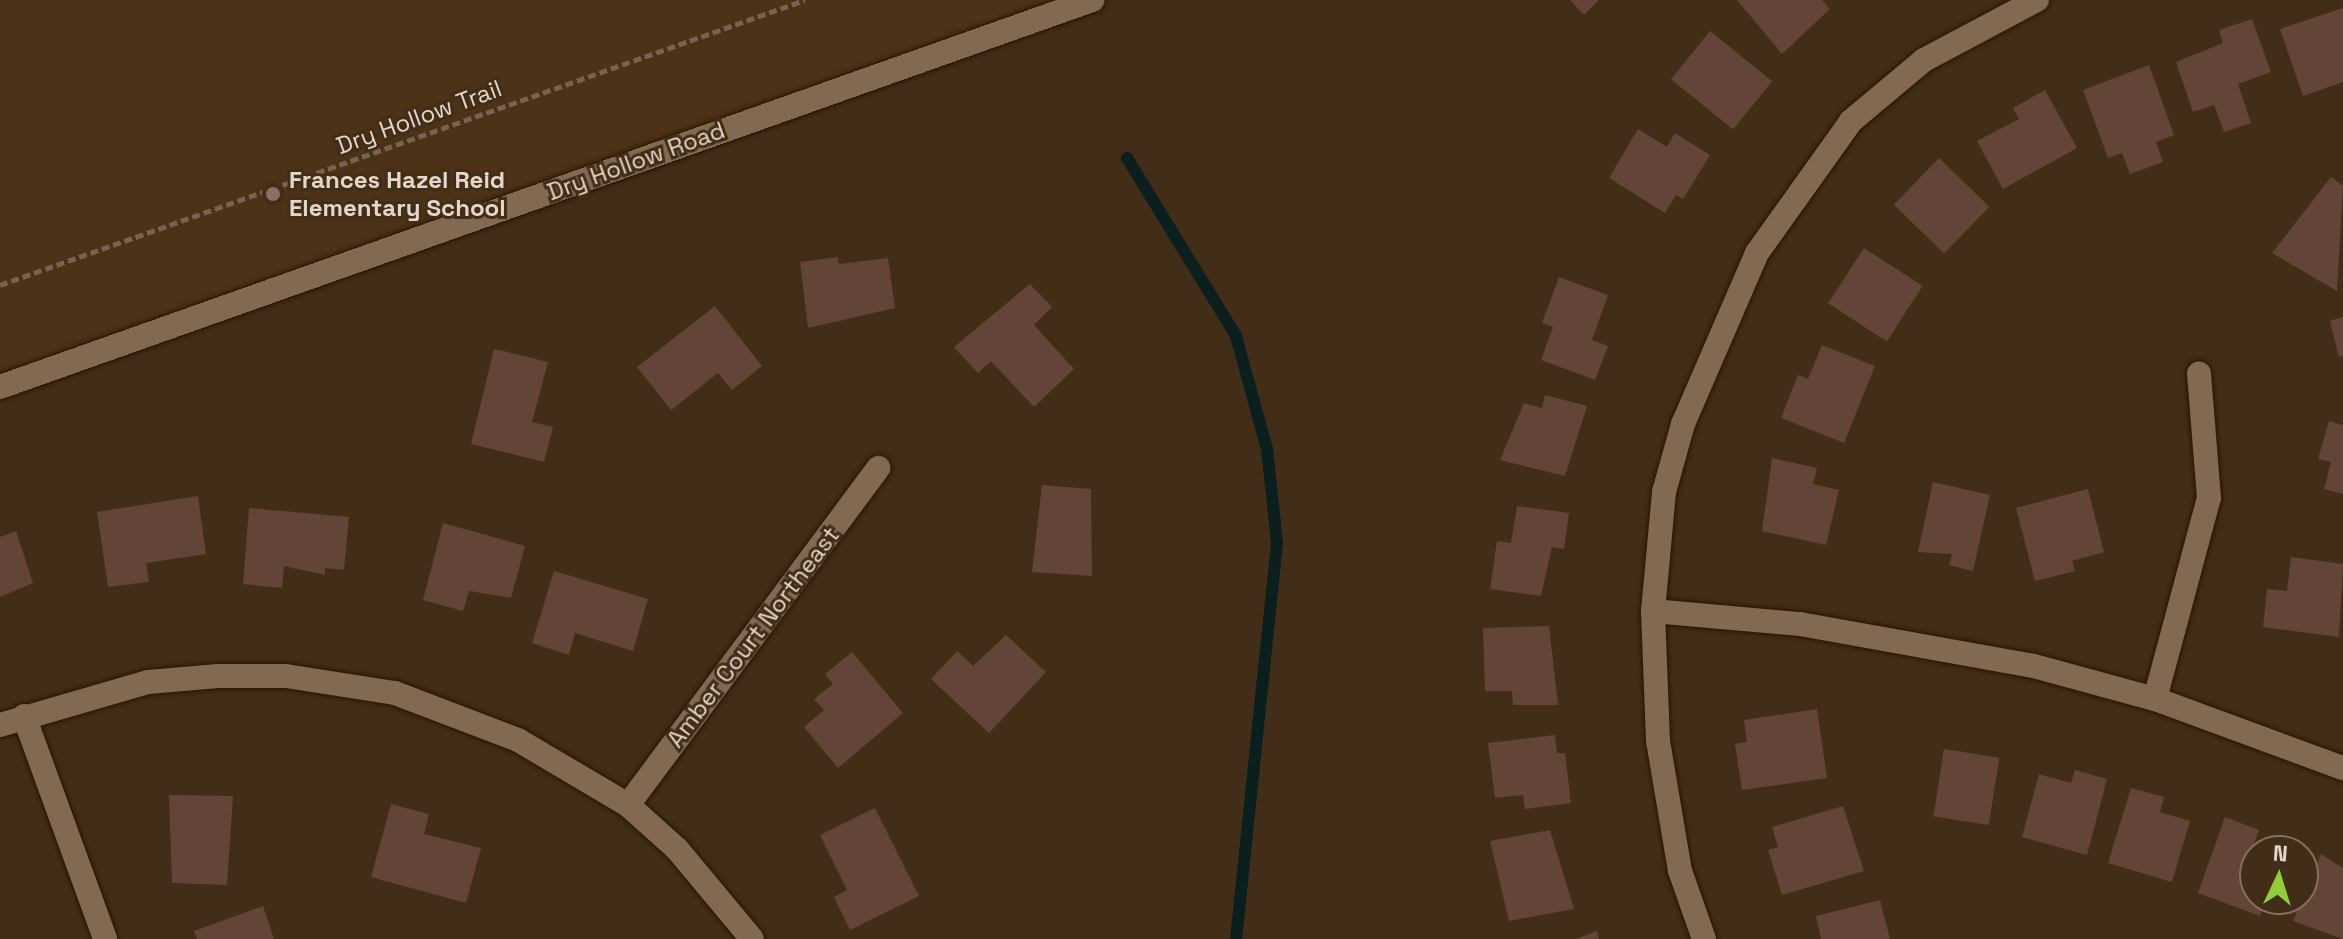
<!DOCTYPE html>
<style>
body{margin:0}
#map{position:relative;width:2343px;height:939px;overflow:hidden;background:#422d18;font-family:"Space Grotesk",sans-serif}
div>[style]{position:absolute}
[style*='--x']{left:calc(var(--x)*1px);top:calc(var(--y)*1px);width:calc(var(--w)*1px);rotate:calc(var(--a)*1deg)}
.built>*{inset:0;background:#4c3216}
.stream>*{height:12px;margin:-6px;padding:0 6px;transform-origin:6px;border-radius:6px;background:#0c1f1f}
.building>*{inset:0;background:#624538;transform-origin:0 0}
.path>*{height:5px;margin-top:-2.5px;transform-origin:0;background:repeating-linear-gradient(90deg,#766351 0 8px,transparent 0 12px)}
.roads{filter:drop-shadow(0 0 2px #281501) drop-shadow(0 0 2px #281501)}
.minor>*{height:24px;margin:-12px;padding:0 12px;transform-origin:12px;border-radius:12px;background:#816952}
.dots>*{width:22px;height:22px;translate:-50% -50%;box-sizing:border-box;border:4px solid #422d18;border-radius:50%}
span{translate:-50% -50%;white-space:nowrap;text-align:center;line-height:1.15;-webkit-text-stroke:6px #422d18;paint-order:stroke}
.street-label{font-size:24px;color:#e4d6ca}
.poi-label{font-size:24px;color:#e4d6ca;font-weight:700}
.left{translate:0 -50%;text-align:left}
.north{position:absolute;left:2239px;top:835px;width:80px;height:80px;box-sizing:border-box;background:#422d18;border:2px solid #83715f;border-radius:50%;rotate:4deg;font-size:22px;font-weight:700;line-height:32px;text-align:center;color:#e4d6ca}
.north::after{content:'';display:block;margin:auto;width:28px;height:36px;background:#94cc3c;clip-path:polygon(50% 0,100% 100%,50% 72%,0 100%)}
</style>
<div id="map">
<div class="built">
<div style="clip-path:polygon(0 0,1092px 0,0 387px)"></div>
</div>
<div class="stream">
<div style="--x:1127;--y:158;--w:209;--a:58.5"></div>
<div style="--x:1236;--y:336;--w:117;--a:74.7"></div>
<div style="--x:1267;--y:449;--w:95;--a:83.9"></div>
<div style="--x:1277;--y:543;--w:398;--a:95.9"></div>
</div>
<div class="building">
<div style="clip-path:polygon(1570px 0,1599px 0,1584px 15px)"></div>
<div style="clip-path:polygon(1737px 0,1822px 0,1830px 9px,1782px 54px)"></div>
<div style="clip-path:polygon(2343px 8px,2343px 82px,2303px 96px,2280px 29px)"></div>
<div style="clip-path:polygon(2252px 19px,2271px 72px,2238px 84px,2251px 123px,2224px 132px,2214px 105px,2193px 112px,2176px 62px,2223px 43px,2219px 30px)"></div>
<div style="left:1710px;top:31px;width:80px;height:62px;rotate:39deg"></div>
<div style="clip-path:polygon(2149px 65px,2174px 135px,2156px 142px,2163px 162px,2130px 174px,2122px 153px,2108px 158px,2083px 90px)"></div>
<div style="clip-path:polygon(2045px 90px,2077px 148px,2003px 189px,1977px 141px,2019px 119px,2013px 108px)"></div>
<div style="clip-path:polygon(1638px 129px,1667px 147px,1675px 133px,1710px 155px,1683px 199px,1676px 195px,1665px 213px,1609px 178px)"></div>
<div style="left:1939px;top:158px;width:70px;height:65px;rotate:44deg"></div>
<div style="clip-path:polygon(2331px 177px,2343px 186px,2337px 291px,2272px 253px)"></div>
<div style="left:1864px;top:248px;width:70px;height:66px;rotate:33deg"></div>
<div style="clip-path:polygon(838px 257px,839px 264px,888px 258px,895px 308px,808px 328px,800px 262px)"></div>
<div style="clip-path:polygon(1559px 277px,1608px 295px,1592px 340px,1608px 346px,1595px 380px,1541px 360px,1553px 327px,1542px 323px)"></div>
<div style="clip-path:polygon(1030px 284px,1052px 307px,1034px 325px,1074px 369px,1034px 407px,991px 361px,978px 373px,954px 347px)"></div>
<div style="clip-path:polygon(715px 306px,762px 366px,732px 390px,718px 373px,671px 410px,637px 367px)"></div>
<div style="clip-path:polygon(2343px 317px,2343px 356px,2339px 357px,2330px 321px)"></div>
<div style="clip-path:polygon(1822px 345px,1875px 366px,1844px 443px,1781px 418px,1798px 375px,1808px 379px)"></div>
<div style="clip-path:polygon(494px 349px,548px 362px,532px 422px,553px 427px,544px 462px,471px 444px)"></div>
<div style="clip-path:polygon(1545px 395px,1587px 406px,1565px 476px,1500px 460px,1524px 403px,1542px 408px)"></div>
<div style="clip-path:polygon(2329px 421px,2343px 425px,2343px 494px,2324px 489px,2331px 462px,2318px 459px)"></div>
<div style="clip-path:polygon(1772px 458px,1817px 468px,1813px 484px,1839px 490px,1826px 545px,1762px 531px)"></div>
<div style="clip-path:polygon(1933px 482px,1990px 495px,1973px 571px,1949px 565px,1952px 554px,1918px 552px)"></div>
<div style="clip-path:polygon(1042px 485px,1091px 489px,1092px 576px,1032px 572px)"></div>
<div style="clip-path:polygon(2088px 489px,2104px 552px,2072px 561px,2075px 571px,2035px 581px,2016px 508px)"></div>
<div style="clip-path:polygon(198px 496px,206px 554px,146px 563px,149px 582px,108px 587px,97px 512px)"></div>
<div style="clip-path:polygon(1517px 506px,1569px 513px,1564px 549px,1552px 547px,1541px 596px,1490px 589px,1497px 541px,1511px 543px)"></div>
<div style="clip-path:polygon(249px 508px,349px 517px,344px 570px,325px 568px,325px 575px,284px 566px,282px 588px,243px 584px)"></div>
<div style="clip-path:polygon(443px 523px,525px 546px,511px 598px,469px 591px,463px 611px,423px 600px)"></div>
<div style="clip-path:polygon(16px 531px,33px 583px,0 597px,0 537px)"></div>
<div style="clip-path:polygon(2291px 557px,2343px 564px,2339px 637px,2263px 627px,2267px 589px,2287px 591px)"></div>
<div style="clip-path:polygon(554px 571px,648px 599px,633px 651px,575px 633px,569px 655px,532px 643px)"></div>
<div style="clip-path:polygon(1549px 626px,1558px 705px,1513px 705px,1512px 691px,1485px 691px,1483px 628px)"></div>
<div style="clip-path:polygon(1006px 635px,1046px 672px,989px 733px,931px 679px,957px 651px,973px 666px)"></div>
<div style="clip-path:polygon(852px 652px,903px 713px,838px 768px,804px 727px,824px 710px,814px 699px,833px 684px,825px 674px)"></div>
<div style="clip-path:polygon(1817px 709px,1827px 778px,1742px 790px,1735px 744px,1747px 742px,1744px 720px)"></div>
<div style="clip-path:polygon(1555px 735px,1557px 753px,1565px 753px,1571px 803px,1525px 809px,1523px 795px,1495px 798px,1488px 743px)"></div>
<div style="left:1944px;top:749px;width:56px;height:68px;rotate:9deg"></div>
<div style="clip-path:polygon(2075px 770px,2107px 779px,2087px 855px,2022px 837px,2039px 774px,2071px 783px)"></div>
<div style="clip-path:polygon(2131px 788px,2164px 797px,2160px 812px,2190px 821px,2172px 882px,2108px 863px)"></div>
<div style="clip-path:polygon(169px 795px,233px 796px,227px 885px,172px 883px)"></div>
<div style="clip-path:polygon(391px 804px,429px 814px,424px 834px,481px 848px,466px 903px,371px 877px)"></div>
<div style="clip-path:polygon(1843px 806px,1864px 871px,1782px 895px,1768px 850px,1778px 847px,1772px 827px)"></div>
<div style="clip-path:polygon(875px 808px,919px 896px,850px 930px,834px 897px,847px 890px,820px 835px)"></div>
<div style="clip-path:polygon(2225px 817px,2259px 830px,2254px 844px,2272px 851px,2255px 851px,2255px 899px,2266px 899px,2260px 916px,2198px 893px)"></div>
<div style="clip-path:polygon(1550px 830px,1574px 909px,1509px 921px,1490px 841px)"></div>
<div style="clip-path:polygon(2321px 854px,2343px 868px,2343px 939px,2293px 921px)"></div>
<div style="clip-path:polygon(1880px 900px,1890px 939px,1821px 939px,1816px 916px)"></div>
<div style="clip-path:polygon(263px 906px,274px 939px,197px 939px,194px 931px)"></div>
<div style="clip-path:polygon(1597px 931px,1599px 939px,1576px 939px)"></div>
</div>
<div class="path">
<div style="--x:0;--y:285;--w:854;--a:-19.5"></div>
</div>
<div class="roads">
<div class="minor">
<div style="--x:0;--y:387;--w:1159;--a:-19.51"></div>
<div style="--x:1653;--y:611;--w:148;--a:5.1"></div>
<div style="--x:1800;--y:624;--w:238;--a:10.2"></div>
<div style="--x:2034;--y:666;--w:125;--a:15.3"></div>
<div style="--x:2155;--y:699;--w:200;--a:20.2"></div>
<div style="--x:2155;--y:699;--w:208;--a:-75"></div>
<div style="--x:2209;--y:498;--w:125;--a:-94.6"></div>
<div style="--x:24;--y:716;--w:237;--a:70"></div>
<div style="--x:0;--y:725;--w:154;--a:-16.2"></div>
<div style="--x:148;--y:682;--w:70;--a:-4.9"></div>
<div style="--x:218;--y:676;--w:68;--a:0"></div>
<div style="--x:286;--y:676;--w:110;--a:8.9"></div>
<div style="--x:395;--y:693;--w:132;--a:20.9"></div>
<div style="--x:518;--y:740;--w:128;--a:30.6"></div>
<div style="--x:628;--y:805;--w:66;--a:41.9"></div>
<div style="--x:677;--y:849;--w:117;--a:50.2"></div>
<div style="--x:628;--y:805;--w:420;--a:-53.4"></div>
<div style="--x:1704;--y:939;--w:72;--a:-109.4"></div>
<div style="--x:1680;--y:871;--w:132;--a:-99.6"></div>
<div style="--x:1658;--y:741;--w:130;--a:-92.2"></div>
<div style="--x:1653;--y:611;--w:120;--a:-84.7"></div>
<div style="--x:1664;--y:492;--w:71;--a:-74.4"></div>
<div style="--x:1683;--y:424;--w:186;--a:-66.6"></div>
<div style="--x:1757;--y:253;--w:162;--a:-54.5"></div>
<div style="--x:1851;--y:121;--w:95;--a:-39.9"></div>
<div style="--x:1924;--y:60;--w:128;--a:-28"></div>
</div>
</div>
<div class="dots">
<div style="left:273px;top:194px;background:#8d6e63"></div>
</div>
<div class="street-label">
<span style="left:419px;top:117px;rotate:-20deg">Dry Hollow Trail</span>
<span style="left:636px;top:161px;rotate:-20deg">Dry Hollow Road</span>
<span style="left:753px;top:637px;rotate:-53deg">Amber Court Northeast</span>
</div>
<div class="poi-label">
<span class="left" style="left:289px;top:194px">Frances Hazel Reid<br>Elementary School</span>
</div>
<div class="north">N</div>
</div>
